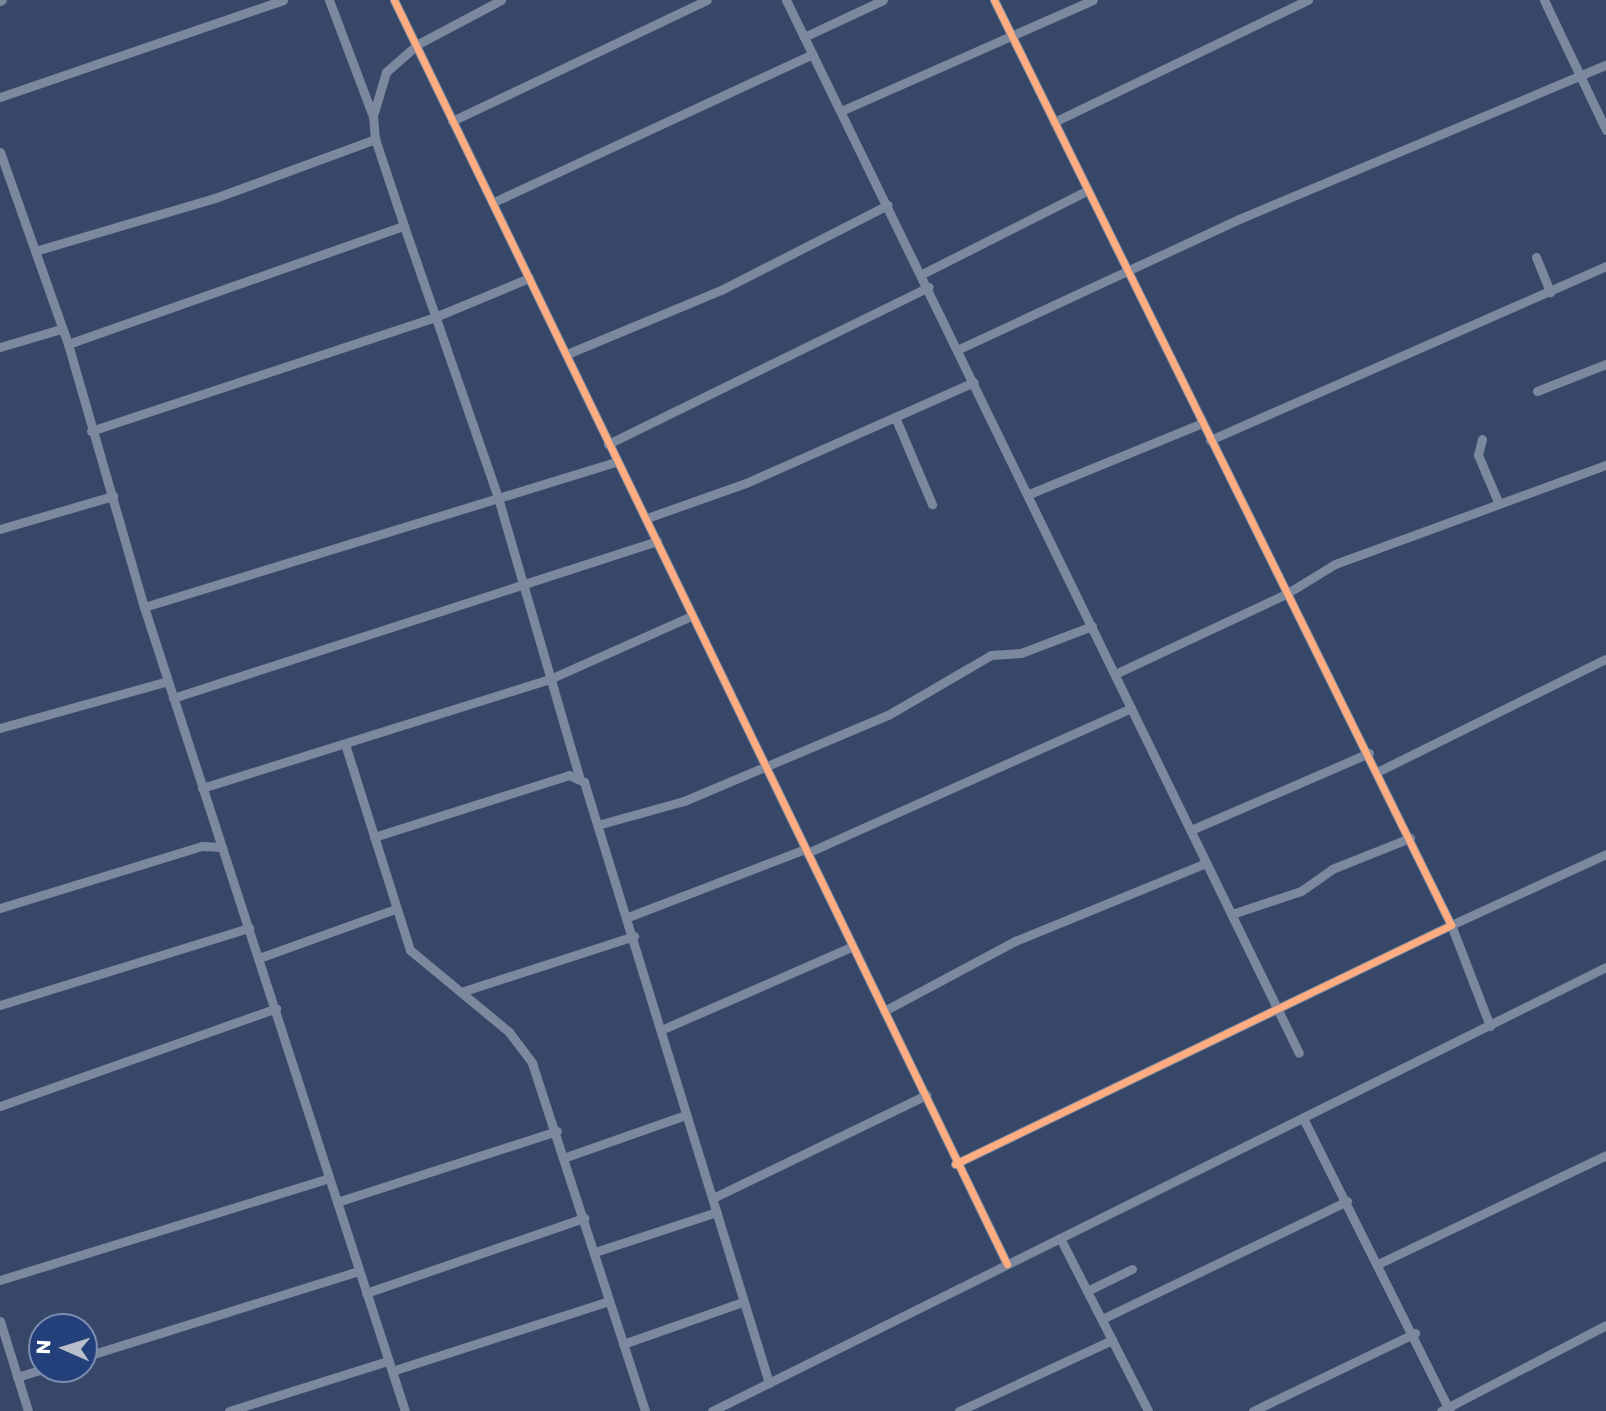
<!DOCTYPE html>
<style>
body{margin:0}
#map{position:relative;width:1606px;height:1411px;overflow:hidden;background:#374767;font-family:Poppins,sans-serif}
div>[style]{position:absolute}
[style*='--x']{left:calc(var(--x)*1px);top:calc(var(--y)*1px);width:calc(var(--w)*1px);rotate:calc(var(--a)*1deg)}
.street>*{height:9px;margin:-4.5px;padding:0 4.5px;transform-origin:4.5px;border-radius:4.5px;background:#7b889e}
.cycleway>*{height:7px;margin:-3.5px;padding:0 3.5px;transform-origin:3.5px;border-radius:3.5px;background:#ffac80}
span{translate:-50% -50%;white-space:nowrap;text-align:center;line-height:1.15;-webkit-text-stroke:6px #23407b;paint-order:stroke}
.north{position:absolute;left:28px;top:1313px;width:70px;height:70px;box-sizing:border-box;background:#23407b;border:2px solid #7b8cb0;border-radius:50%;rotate:273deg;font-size:19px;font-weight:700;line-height:28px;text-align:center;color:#fff}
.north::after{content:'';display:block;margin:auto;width:24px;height:32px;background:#b9bfca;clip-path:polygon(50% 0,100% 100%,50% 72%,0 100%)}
</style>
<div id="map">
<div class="street">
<div style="--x:329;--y:0;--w:122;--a:69.3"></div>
<div style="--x:394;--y:0;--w:1405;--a:64.13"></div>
<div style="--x:786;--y:0;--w:1171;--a:64.03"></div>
<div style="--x:1544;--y:0;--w:144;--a:64.5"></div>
<div style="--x:0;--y:1;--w:2;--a:-27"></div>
<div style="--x:804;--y:37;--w:87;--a:-25.1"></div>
<div style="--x:0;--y:97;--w:299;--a:-18.9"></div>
<div style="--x:841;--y:111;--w:275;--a:-23.8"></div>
<div style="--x:452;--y:121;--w:282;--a:-25.4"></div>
<div style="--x:1054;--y:122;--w:282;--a:-25.7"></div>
<div style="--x:0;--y:152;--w:204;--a:70.5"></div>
<div style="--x:68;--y:344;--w:274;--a:73.9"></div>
<div style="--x:144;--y:607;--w:845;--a:72.02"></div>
<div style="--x:496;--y:201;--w:349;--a:-24.9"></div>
<div style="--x:404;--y:226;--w:291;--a:70.9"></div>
<div style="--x:499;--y:501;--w:287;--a:73.8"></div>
<div style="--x:35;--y:251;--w:188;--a:-16.4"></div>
<div style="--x:215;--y:198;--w:171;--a:-20.2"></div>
<div style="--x:1536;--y:257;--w:38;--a:68"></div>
<div style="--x:922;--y:274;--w:186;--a:-26.8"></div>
<div style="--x:68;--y:344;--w:356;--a:-19.4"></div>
<div style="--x:404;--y:226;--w:92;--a:-108.4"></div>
<div style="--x:375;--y:139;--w:23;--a:-95"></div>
<div style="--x:373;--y:116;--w:46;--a:-73.5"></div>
<div style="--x:386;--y:72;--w:43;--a:-41.2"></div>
<div style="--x:418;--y:44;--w:94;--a:-27.9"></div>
<div style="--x:0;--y:347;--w:64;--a:-16.4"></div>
<div style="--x:959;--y:349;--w:309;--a:-24.9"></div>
<div style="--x:1239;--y:219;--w:398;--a:-22.8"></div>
<div style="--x:567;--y:354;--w:167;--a:-22.6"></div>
<div style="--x:721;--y:290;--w:187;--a:-27"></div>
<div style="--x:1537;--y:391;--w:74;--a:-21.4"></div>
<div style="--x:895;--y:417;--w:95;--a:67"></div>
<div style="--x:91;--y:431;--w:362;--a:-18.3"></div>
<div style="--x:435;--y:317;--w:102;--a:-22.5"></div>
<div style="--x:1482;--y:439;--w:16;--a:104"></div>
<div style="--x:1478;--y:455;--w:53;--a:66.8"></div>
<div style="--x:1210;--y:440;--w:433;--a:-23.7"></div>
<div style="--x:608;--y:444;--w:357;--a:-26.1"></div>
<div style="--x:1029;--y:494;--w:187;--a:-22.3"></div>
<div style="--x:647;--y:518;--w:105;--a:-19.5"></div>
<div style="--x:746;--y:483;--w:249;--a:-23.9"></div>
<div style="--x:0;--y:529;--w:118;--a:-16.3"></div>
<div style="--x:144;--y:607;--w:494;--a:-17.1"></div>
<div style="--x:1115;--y:674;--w:189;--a:-25.1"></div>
<div style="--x:1286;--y:594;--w:57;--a:-31.5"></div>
<div style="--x:1335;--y:564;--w:289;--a:-20.1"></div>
<div style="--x:173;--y:698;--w:509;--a:-17.97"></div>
<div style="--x:0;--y:728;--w:174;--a:-15.6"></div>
<div style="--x:345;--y:744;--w:216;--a:72.5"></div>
<div style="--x:410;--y:950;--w:129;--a:39.6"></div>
<div style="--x:509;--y:1032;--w:39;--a:53"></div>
<div style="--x:532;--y:1063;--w:366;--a:72"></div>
<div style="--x:1379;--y:771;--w:253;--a:-26.3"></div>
<div style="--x:202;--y:788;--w:367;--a:-17.4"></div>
<div style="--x:552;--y:678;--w:150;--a:-24"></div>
<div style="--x:601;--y:824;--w:86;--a:-15.5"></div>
<div style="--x:684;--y:801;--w:221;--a:-22.9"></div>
<div style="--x:888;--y:715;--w:119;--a:-30.2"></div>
<div style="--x:991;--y:655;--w:30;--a:-4"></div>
<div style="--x:1021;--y:653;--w:76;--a:-20.8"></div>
<div style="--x:1191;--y:830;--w:194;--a:-23.4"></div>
<div style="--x:374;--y:837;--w:205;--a:-17.6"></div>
<div style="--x:569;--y:775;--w:17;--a:25"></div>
<div style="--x:584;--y:782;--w:629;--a:72.89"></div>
<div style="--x:807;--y:853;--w:355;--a:-24.1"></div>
<div style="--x:0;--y:908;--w:211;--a:-17.1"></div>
<div style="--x:202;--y:846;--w:20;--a:3"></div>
<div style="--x:1232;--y:914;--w:73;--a:-18.4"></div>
<div style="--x:1301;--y:891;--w:38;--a:-35"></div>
<div style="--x:1332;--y:869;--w:84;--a:-21.7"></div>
<div style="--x:628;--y:917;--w:190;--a:-21"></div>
<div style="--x:259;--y:958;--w:145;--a:-19.8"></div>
<div style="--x:461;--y:992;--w:182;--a:-17.9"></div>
<div style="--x:0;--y:1005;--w:261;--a:-17.2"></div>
<div style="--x:884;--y:1011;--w:149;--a:-28.1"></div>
<div style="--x:1015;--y:941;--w:206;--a:-22.2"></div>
<div style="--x:1490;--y:1026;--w:108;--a:-111.1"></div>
<div style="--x:1451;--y:925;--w:170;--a:-24.6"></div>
<div style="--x:661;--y:1030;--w:207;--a:-23.6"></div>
<div style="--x:0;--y:1106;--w:293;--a:-19.5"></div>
<div style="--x:1304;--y:1120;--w:326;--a:63.4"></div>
<div style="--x:566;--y:1157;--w:126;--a:-19.4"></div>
<div style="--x:955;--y:1164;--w:551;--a:-25.73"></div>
<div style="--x:1451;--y:925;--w:1032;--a:-116.29"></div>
<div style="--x:713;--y:1198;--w:237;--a:-25.8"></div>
<div style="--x:337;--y:1202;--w:231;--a:-17.9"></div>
<div style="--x:1060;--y:1238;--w:194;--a:63"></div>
<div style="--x:595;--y:1252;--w:128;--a:-18.2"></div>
<div style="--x:1380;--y:1263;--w:250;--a:-25.5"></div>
<div style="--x:0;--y:1280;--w:344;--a:-17.2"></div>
<div style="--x:1087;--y:1291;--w:50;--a:-26.1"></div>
<div style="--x:366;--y:1293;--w:231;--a:-19"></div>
<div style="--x:1102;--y:1319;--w:272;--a:-25.7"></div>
<div style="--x:0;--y:1321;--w:94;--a:72.7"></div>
<div style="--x:623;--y:1344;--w:126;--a:-19.4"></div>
<div style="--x:84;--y:1357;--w:288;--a:-17.4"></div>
<div style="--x:392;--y:1371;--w:228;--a:-17.9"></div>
<div style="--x:17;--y:1377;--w:28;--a:-17"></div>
<div style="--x:229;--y:1411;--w:167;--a:-17.5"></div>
<div style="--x:712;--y:1411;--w:998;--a:-26.41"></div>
<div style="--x:959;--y:1411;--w:169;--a:-24.9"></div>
<div style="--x:1253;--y:1411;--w:180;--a:-25.7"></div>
<div style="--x:1441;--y:1411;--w:186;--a:-27.5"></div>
</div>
<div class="cycleway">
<div style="--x:394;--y:0;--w:1405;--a:64.13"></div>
<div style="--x:955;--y:1164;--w:551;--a:-25.73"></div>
<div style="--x:1451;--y:925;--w:1032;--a:-116.29"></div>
</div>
<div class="north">N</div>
</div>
